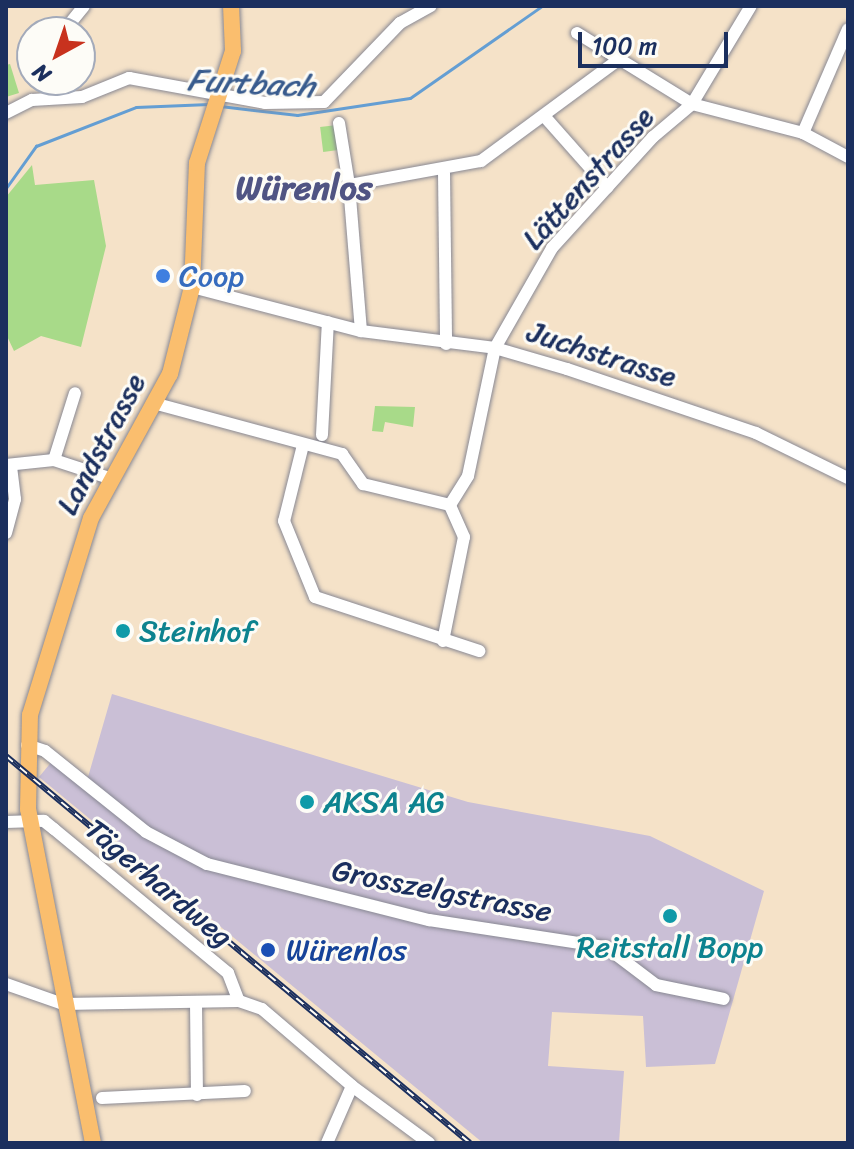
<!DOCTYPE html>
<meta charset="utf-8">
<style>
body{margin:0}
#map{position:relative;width:854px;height:1149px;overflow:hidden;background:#f5e2c8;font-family:Sriracha,sans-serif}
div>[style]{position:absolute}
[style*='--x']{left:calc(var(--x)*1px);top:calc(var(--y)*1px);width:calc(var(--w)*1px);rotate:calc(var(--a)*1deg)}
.industrial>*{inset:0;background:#cabfd6}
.green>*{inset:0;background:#a8da89;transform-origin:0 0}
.stream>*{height:3px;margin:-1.5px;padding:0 1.5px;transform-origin:1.5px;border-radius:1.5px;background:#649ed3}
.roads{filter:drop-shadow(0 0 2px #888893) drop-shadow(0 0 2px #888893)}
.minor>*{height:12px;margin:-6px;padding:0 6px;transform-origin:6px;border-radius:6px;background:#fff}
.major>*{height:16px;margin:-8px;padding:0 8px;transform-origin:8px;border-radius:8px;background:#fabe6e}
.rail>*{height:6px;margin-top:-3px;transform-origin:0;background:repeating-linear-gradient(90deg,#fdfcf7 0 9px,#1b2f5e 0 18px);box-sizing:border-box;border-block:2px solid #1b2f5e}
.dots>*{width:22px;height:22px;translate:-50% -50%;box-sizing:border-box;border:4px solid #fdfcf7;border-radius:50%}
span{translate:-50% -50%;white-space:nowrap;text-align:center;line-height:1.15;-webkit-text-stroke:6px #fdfcf7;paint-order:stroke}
.street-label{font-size:30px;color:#1b2f5e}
.shop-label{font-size:30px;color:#366cbe}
.left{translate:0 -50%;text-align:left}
.culture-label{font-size:30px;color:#0d838f}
.transit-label{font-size:30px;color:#164399}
.water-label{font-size:32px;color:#385b8d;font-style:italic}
.quarter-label{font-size:34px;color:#505483;font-weight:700}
.frame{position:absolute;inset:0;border:8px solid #1b2f5e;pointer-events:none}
.north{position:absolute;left:16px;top:16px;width:80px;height:80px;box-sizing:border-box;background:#fdfcf7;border:2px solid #a3aaba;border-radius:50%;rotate:220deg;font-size:22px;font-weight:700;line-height:32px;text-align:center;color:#1b2f5e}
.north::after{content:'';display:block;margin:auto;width:28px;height:36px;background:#c8321e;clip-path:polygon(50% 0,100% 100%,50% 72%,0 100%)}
.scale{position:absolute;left:578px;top:32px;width:150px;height:36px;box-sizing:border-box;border:4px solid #1b2f5e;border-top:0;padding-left:10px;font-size:24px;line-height:28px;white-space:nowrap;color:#1b2f5e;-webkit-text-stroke:6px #fdfcf7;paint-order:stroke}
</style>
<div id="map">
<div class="industrial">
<div style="clip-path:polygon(112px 694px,468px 802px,650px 836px,764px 891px,715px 1064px,646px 1067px,643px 1016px,552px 1012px,548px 1066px,624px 1071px,619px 1143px,483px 1143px,39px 777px,58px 754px,88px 777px)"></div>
</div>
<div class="green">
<div style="clip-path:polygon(10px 64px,19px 93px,6px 97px,6px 65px)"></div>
<div style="left:337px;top:125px;width:25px;height:17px;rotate:83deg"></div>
<div style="clip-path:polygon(32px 165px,35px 185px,94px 180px,106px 246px,81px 347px,41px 336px,14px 351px,6px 334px,6px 197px)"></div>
<div style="clip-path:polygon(375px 406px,415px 407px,413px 427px,385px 422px,383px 432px,372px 431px)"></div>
</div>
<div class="stream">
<div style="--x:220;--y:106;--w:78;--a:6.7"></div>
<div style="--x:297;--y:115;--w:114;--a:-8.6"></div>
<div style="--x:410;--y:98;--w:161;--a:-34.9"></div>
<div style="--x:6;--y:188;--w:52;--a:-54.5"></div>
<div style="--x:36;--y:146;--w:107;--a:-21.3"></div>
<div style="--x:136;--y:107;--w:73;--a:-2.4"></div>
</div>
<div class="roads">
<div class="minor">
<div style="--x:63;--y:32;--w:33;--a:-51"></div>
<div style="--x:577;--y:33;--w:135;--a:31.7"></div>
<div style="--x:692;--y:104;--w:114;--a:-59"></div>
<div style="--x:6;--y:113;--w:29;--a:-27"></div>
<div style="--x:32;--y:100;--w:50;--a:-3.4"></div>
<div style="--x:82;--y:97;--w:51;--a:-22"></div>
<div style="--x:129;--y:78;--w:138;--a:10.4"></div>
<div style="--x:265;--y:103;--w:59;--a:-1"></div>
<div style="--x:324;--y:102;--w:110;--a:-46.1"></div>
<div style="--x:400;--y:23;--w:35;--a:-29"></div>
<div style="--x:545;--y:117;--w:94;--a:48.5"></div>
<div style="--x:339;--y:123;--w:63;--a:80.8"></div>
<div style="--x:803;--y:133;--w:113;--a:-66.6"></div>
<div style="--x:444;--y:173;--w:171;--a:89.3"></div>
<div style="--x:192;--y:287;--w:175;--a:14.6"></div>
<div style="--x:361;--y:331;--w:135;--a:7.2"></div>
<div style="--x:495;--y:348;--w:75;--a:16.3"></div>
<div style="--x:567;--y:369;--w:200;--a:18.7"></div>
<div style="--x:756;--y:433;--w:102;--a:26.1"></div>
<div style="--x:361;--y:331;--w:146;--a:-94.7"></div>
<div style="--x:349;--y:185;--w:134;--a:-10.3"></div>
<div style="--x:481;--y:161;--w:170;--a:-36.4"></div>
<div style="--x:157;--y:404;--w:192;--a:15.1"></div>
<div style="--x:342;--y:454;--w:37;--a:55"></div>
<div style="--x:363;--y:484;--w:89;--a:13.6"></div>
<div style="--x:450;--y:505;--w:34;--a:-58"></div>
<div style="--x:468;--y:476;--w:131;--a:-78.1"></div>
<div style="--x:495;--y:348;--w:115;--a:-60.3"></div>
<div style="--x:552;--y:248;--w:150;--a:-47.7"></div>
<div style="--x:653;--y:137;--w:51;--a:-40.2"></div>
<div style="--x:692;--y:104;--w:115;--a:14.6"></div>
<div style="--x:803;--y:133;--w:51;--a:28.1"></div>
<div style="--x:322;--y:435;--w:113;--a:-87"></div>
<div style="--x:303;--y:445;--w:78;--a:104"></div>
<div style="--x:284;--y:521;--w:82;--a:67.8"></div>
<div style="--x:315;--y:597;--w:173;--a:18.2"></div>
<div style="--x:54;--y:460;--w:70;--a:-72.6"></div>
<div style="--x:6;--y:465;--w:48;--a:-5.9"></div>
<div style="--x:54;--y:460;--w:58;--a:18.1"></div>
<div style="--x:6;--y:533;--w:35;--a:-75"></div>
<div style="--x:15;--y:499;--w:34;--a:-97"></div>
<div style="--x:443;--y:641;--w:106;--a:-78.6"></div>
<div style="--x:464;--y:537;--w:35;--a:-114"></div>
<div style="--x:27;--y:745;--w:19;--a:18"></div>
<div style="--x:45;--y:751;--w:129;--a:38.7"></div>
<div style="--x:146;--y:832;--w:69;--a:27.7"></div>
<div style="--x:207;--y:864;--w:229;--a:14.2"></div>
<div style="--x:429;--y:920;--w:179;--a:8.7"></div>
<div style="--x:606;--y:947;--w:63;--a:37.2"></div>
<div style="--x:656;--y:985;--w:69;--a:11.6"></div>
<div style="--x:6;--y:822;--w:38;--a:-2"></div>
<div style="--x:44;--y:821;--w:13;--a:39"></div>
<div style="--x:54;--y:829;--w:226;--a:39.6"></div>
<div style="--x:228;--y:973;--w:30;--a:69"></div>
<div style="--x:6;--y:984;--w:60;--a:19.3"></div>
<div style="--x:63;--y:1004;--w:176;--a:-1"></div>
<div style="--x:239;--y:1001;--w:24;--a:19"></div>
<div style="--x:262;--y:1009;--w:118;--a:40.5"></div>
<div style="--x:196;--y:1002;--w:93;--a:89.4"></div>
<div style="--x:352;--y:1086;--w:96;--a:36.5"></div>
<div style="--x:102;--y:1098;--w:143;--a:-2.8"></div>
<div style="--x:327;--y:1143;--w:62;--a:-66.3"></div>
</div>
<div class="major">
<div style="--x:93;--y:1143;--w:340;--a:-101"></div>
<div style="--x:28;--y:809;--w:94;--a:-88.8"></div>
<div style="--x:30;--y:715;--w:206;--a:-72.8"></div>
<div style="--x:91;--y:518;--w:164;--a:-61.3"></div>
<div style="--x:170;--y:374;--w:90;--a:-75.8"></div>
<div style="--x:192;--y:287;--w:124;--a:-87.7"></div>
<div style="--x:197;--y:163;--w:118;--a:-72.2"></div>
<div style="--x:233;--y:51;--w:45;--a:-92.5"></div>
</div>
</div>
<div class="rail">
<div style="--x:6;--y:756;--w:604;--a:39.83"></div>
</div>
<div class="dots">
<div style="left:163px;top:276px;background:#3f7fe0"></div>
<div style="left:123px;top:631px;background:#0f9aa8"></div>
<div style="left:307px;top:802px;background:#0f9aa8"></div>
<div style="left:670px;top:916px;background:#0f9aa8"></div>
<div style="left:268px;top:950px;background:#1a4fb4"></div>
</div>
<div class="street-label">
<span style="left:588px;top:178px;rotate:-48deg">Lättenstrasse</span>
<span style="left:602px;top:354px;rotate:18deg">Juchstrasse</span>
<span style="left:101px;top:444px;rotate:-62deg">Landstrasse</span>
<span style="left:159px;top:883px;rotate:40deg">Tägerhardweg</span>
<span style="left:442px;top:891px;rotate:11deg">Grosszelgstrasse</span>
</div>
<div class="shop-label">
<span class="left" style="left:179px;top:276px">Coop</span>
</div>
<div class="culture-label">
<span class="left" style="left:139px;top:631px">Steinhof</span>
<span class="left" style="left:323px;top:802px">AKSA AG</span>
<span style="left:670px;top:947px">Reitstall Bopp</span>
</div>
<div class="transit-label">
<span class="left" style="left:286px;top:950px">Würenlos</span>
</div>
<div class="water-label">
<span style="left:251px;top:84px;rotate:3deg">Furtbach</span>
</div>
<div class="quarter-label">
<span style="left:304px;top:189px">Würenlos</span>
</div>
<div class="frame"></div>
<div class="north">N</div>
<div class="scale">100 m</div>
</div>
